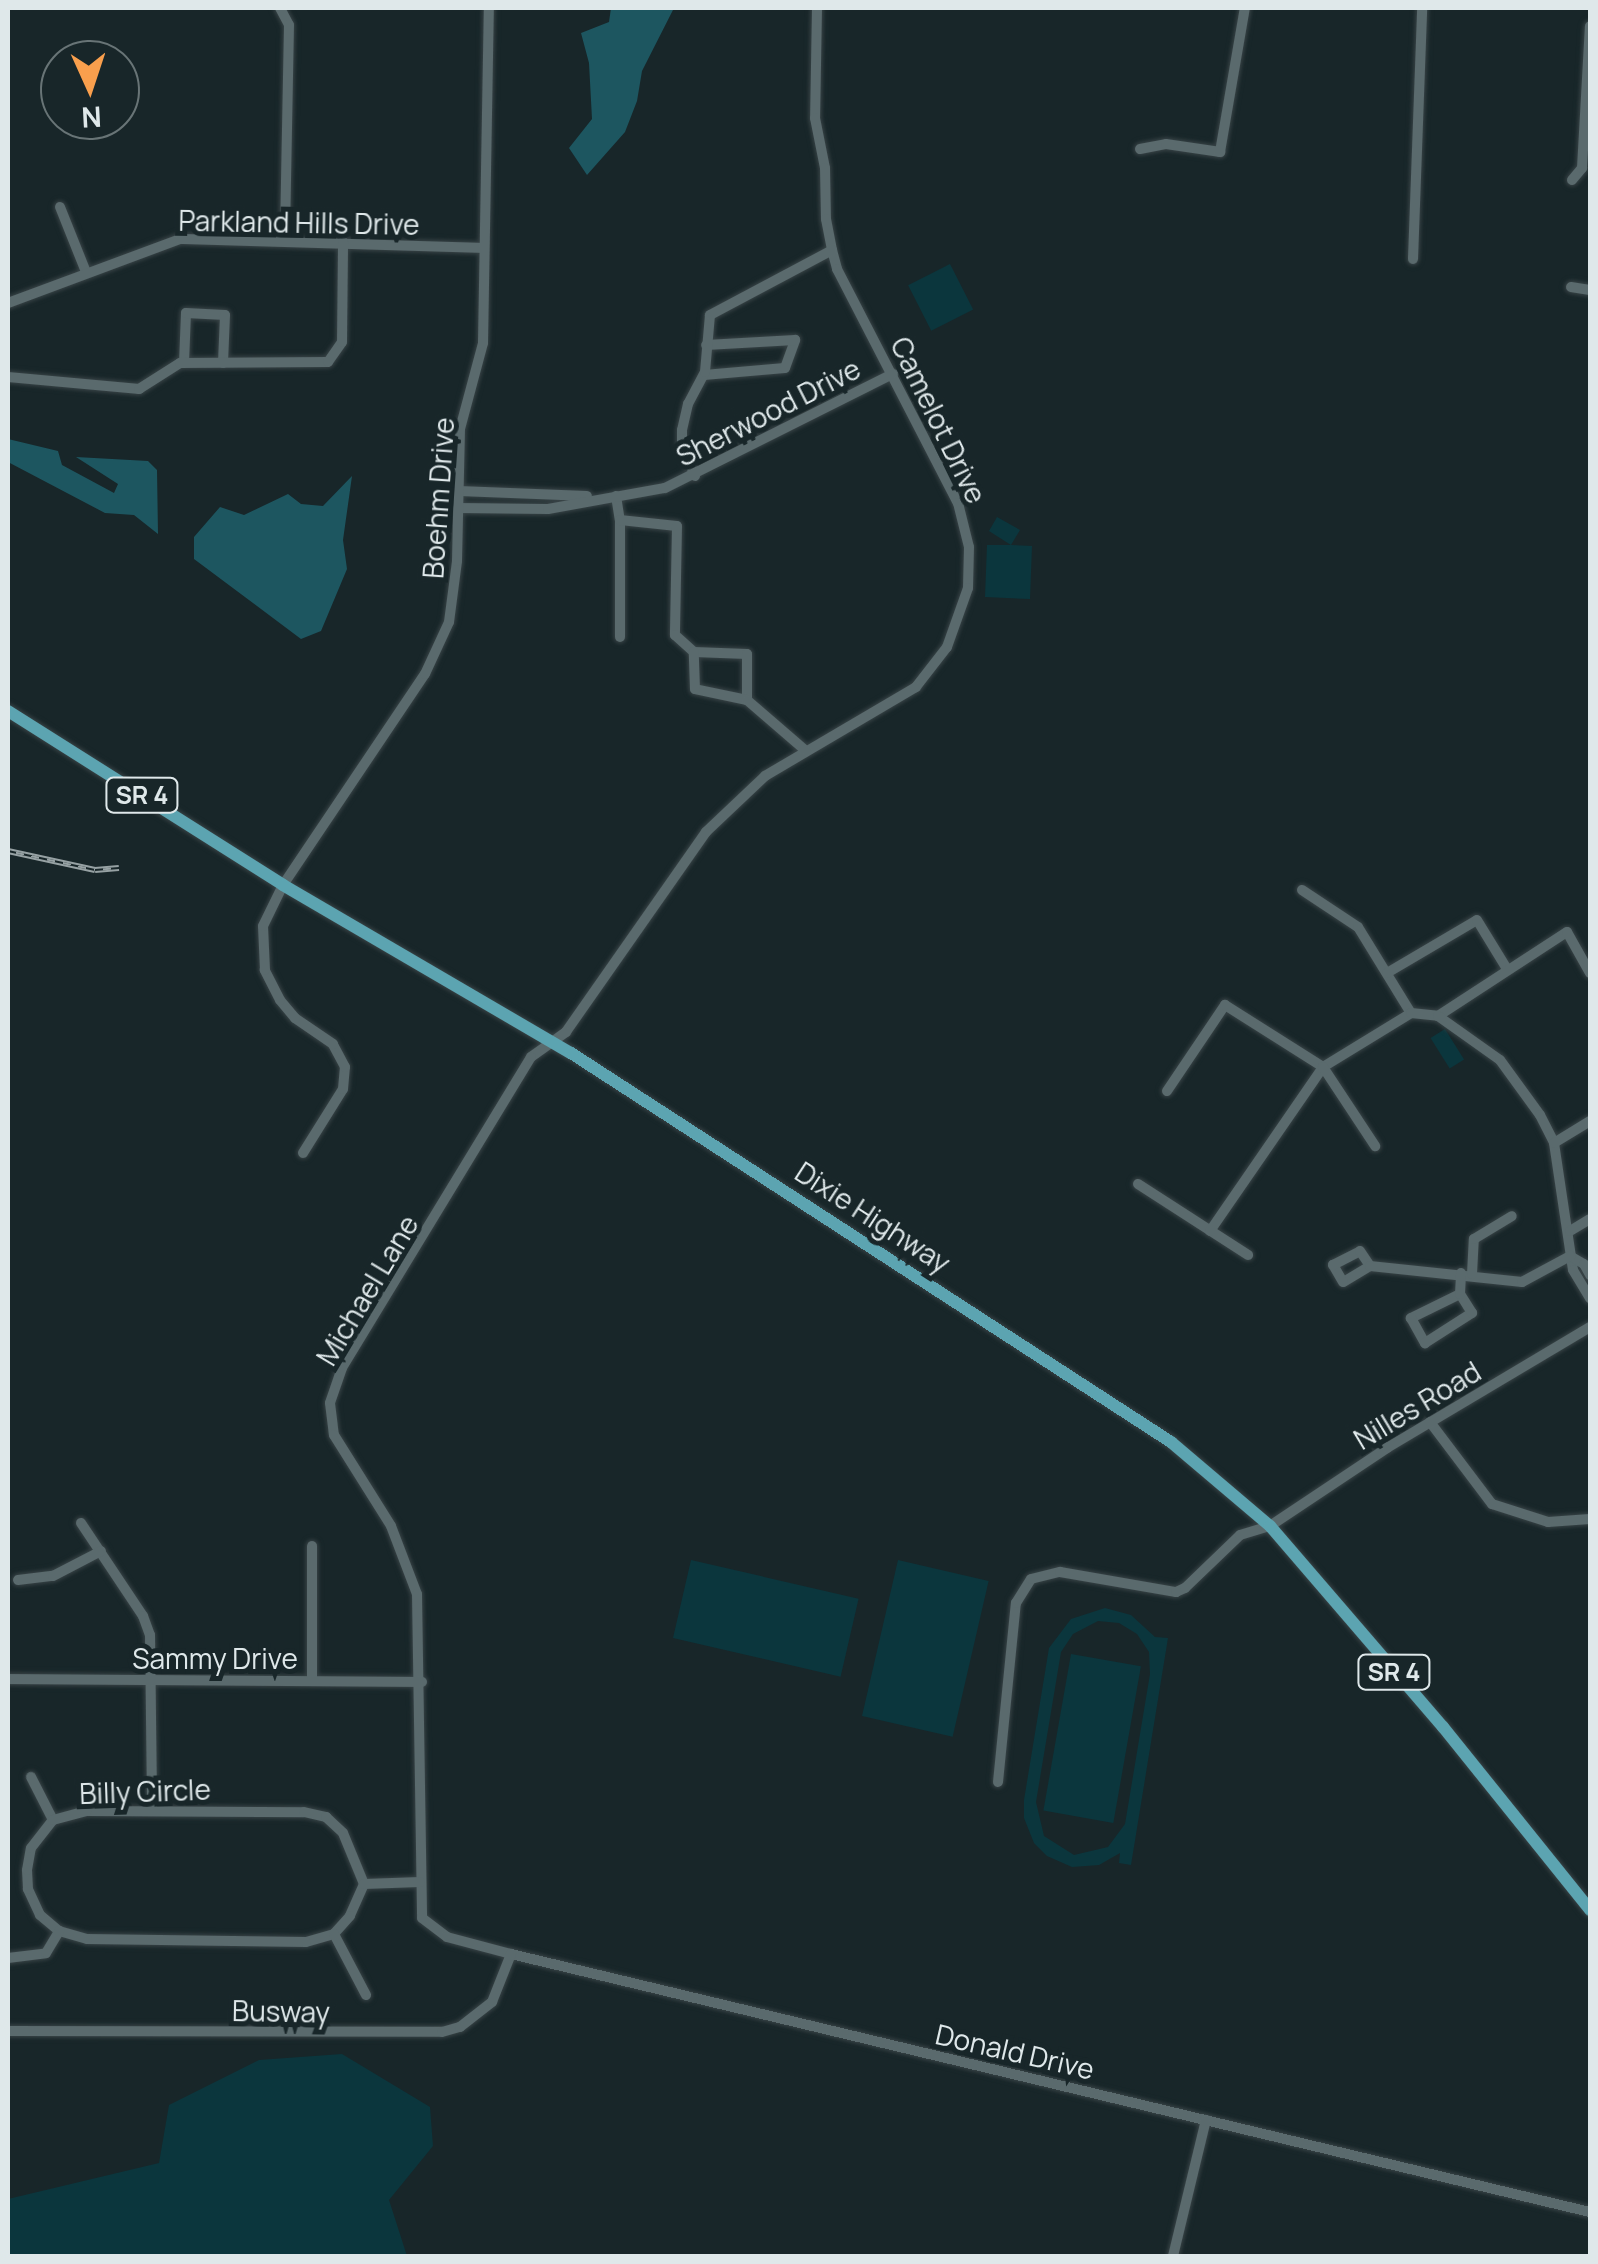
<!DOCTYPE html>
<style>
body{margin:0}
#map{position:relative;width:1598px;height:2264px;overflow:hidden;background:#182629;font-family:Manrope,sans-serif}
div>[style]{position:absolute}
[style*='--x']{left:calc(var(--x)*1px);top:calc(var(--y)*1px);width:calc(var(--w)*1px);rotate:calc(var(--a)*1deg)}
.green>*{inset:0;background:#0b363d;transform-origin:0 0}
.water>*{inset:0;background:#1d5660}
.roads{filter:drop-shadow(0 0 2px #384346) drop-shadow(0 0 2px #384346)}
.minor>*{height:10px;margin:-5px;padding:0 5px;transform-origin:5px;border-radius:5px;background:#5a6a6d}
.major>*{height:12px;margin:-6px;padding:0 6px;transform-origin:6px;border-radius:6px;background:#5ca4b1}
.rail>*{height:6px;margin-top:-3px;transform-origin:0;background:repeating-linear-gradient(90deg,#182629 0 8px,#96a1a3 0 16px);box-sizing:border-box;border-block:2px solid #96a1a3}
span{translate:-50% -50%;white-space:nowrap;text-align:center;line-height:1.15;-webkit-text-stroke:10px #182629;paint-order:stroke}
.shield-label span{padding:2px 8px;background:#182629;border:2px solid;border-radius:8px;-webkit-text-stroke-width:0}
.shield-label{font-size:25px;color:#dfe8ea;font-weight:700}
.street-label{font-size:28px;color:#dfe8ea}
.frame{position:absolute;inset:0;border:10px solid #dfe8ea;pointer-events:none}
.north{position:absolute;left:40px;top:40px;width:100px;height:100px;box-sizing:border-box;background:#182629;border:2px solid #687476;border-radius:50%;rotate:177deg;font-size:28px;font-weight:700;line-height:40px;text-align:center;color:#dfe8ea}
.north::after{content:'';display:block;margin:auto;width:35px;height:45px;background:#f99f4d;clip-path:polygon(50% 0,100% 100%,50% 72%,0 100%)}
</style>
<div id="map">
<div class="green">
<div style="left:950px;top:264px;width:51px;height:47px;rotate:63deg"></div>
<div style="clip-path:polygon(997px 517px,1020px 530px,1011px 545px,1032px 546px,1030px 599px,985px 597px,987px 545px,1011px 545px,989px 531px)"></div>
<div style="left:1445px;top:1029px;width:36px;height:17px;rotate:58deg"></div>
<div style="left:691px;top:1560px;width:172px;height:80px;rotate:13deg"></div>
<div style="left:898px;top:1560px;width:93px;height:160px;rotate:13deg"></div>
<div style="clip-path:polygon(evenodd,1105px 1608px,1131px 1615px,1155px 1637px,1168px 1638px,1131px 1865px,1119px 1863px,1120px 1853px,1099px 1865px,1072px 1867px,1047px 1856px,1034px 1843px,1024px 1818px,1024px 1800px,1049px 1648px,1071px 1619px,1105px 1608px,1098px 1621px,1119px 1623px,1137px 1634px,1149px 1652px,1150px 1674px,1125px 1824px,1108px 1847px,1074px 1855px,1044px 1836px,1036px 1802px,1061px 1652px,1073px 1634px,1098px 1621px)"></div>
<div style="left:1071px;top:1654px;width:71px;height:159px;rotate:10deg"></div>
<div style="clip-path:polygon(342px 2054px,430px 2107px,433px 2146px,389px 2200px,407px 2256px,8px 2256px,8px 2199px,159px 2163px,169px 2105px,259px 2060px)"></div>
</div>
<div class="water">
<div style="clip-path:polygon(611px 8px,674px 8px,642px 71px,637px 101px,625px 132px,587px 175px,569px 148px,592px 119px,589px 63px,581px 33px,609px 22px)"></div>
<div style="clip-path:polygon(8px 439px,58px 451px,62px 465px,114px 493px,118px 484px,76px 457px,148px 461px,157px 470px,158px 534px,134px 515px,105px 513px,8px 462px)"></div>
<div style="clip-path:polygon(352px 476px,343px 540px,347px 569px,321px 631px,301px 639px,194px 559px,194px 537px,220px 507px,244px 515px,288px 494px,301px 504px,323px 506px)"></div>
</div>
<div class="roads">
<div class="minor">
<div style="--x:280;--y:8;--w:19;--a:62"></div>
<div style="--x:289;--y:25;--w:216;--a:91.1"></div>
<div style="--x:817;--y:8;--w:110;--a:91"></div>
<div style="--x:815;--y:118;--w:51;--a:78.7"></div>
<div style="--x:825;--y:168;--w:51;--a:88.9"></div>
<div style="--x:826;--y:219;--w:32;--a:79"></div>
<div style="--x:832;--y:250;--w:20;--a:75"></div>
<div style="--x:837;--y:269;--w:263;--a:62.7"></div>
<div style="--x:958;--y:503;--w:45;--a:76"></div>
<div style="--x:969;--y:547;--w:41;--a:91.4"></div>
<div style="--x:968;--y:588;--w:63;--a:109.6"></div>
<div style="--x:947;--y:647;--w:51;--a:127.8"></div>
<div style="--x:916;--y:687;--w:175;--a:149.5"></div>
<div style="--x:765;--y:776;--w:81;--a:136.5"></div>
<div style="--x:706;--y:832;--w:244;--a:125"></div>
<div style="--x:566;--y:1032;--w:43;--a:144.5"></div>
<div style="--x:531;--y:1057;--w:364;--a:121.3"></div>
<div style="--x:342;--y:1368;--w:37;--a:109"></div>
<div style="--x:330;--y:1403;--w:32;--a:83"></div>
<div style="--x:334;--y:1435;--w:107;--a:57.9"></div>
<div style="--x:391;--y:1526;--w:73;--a:69.1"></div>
<div style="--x:417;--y:1594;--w:324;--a:89.1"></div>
<div style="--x:422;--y:1918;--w:31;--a:37"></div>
<div style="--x:447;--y:1937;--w:66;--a:14.9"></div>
<div style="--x:511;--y:1954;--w:1109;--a:13.45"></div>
<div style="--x:1140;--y:149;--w:26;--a:-11"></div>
<div style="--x:1166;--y:144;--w:55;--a:8.4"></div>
<div style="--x:1220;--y:152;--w:146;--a:-80.2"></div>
<div style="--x:1572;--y:180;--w:16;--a:-50"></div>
<div style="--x:1582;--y:168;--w:142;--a:-86.8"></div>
<div style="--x:60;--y:207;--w:70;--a:68.2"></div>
<div style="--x:1413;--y:259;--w:251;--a:-87.9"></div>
<div style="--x:1571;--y:287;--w:19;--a:9"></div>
<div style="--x:8;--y:303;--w:184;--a:-20.4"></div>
<div style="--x:180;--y:239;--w:301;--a:1.7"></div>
<div style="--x:184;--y:363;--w:50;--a:-87.7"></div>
<div style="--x:186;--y:313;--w:39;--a:3"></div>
<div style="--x:225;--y:315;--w:48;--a:92.4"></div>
<div style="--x:704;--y:375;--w:81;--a:-4.9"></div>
<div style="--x:785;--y:368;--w:30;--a:-70"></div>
<div style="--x:795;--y:340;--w:89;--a:176.8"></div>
<div style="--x:8;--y:377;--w:132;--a:5.2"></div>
<div style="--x:139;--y:389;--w:49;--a:-32.4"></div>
<div style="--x:180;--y:363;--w:148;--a:-0.4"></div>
<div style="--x:328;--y:362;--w:24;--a:-55"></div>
<div style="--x:342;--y:342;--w:100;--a:-89.4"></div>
<div style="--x:695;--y:476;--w:35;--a:-112"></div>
<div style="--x:682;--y:444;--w:14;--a:-90"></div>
<div style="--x:682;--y:430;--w:27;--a:-77"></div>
<div style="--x:688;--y:404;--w:36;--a:-62"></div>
<div style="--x:705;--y:372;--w:57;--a:-85"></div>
<div style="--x:710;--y:315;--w:138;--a:-28"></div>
<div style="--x:459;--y:491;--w:128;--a:2.2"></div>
<div style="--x:616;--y:496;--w:24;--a:81"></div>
<div style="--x:620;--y:520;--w:117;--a:90"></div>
<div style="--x:458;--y:508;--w:90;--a:0.6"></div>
<div style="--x:548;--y:509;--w:119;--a:-10.2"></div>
<div style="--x:665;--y:488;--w:255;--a:-26.6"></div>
<div style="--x:620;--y:520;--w:57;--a:6"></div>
<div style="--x:677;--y:526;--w:109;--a:91.1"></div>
<div style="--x:675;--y:635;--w:25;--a:42"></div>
<div style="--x:694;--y:652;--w:53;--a:2.2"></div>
<div style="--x:747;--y:654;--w:46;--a:90"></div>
<div style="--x:747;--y:700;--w:53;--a:-168.1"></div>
<div style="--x:695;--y:689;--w:37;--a:-92"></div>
<div style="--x:747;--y:700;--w:78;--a:40.8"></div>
<div style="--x:1302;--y:890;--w:67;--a:33.5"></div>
<div style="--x:1358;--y:927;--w:101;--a:58.4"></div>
<div style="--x:1387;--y:973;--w:104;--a:-30.5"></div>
<div style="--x:1477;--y:920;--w:57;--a:58.5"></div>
<div style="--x:1438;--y:1016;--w:154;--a:-33.1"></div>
<div style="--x:1567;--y:932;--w:47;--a:60.7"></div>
<div style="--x:1167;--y:1091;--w:104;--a:-56"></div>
<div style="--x:1225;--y:1005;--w:116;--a:32.3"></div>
<div style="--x:1323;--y:1067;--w:103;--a:-31.5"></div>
<div style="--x:1411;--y:1013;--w:27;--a:6"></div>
<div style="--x:1438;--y:1016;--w:76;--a:35.4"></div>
<div style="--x:1500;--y:1060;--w:68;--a:54"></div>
<div style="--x:1540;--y:1115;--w:31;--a:63"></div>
<div style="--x:1554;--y:1143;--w:128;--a:81.5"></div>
<div style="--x:1573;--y:1270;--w:33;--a:59"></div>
<div style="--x:1554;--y:1143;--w:42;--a:-31.4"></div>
<div style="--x:303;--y:1153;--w:75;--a:-58"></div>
<div style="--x:343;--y:1089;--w:22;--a:-85"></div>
<div style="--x:345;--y:1067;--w:26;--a:-118"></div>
<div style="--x:333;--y:1044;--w:46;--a:-145.6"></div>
<div style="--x:295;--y:1018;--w:23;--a:-130"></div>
<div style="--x:280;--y:1000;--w:34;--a:-117"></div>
<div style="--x:265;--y:970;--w:44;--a:-92.6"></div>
<div style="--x:263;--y:926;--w:46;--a:-64"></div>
<div style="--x:283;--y:885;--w:254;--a:-56.1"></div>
<div style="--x:425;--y:674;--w:57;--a:-65.2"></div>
<div style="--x:449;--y:622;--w:62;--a:-82.5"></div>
<div style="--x:457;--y:561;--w:132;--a:-88.7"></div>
<div style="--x:460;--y:429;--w:89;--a:-75"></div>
<div style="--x:483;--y:343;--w:335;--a:-89"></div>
<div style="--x:1138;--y:1184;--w:131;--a:32.8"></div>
<div style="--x:1210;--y:1231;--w:199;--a:-55.4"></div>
<div style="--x:1323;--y:1067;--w:95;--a:56.6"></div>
<div style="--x:1570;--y:1231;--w:23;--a:-31"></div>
<div style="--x:1570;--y:1256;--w:16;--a:30"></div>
<div style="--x:1584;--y:1264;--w:13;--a:61"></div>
<div style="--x:1370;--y:1266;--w:31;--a:149"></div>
<div style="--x:1343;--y:1282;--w:20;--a:-120"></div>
<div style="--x:1333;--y:1265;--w:30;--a:-27"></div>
<div style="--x:1360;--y:1251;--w:18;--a:56"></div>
<div style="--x:1370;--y:1266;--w:153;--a:6"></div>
<div style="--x:1522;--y:1282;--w:55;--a:-28.4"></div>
<div style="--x:1472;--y:1274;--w:35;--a:-87"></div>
<div style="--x:1474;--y:1239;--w:44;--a:-31.2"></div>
<div style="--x:1460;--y:1294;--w:55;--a:153.9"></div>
<div style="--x:1411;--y:1318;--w:29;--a:61"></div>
<div style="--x:1425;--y:1343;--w:56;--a:-32.6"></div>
<div style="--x:1472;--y:1313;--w:22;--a:-122"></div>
<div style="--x:1460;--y:1294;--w:21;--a:-87"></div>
<div style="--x:1430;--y:1422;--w:103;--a:52.9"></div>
<div style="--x:1492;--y:1504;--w:59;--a:17.8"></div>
<div style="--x:1548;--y:1522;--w:42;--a:-4.1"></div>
<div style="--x:81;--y:1523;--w:112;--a:56.3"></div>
<div style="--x:143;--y:1616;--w:20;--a:70"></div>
<div style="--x:150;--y:1635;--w:174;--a:89.3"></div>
<div style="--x:312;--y:1546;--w:135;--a:90"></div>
<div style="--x:18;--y:1580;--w:35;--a:-7"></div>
<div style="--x:53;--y:1576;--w:54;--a:-27.5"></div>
<div style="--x:8;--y:1679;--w:414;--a:0.4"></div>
<div style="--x:31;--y:1777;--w:48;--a:62.9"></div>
<div style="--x:998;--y:1782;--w:180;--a:-84.3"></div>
<div style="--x:1016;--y:1603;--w:28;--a:-58"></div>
<div style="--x:1031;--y:1579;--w:30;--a:-14"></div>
<div style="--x:1060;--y:1572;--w:118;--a:9.8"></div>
<div style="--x:1176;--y:1592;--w:10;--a:-24"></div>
<div style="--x:1185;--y:1588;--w:76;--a:-43.9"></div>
<div style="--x:1240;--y:1535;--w:31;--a:-17"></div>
<div style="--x:1270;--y:1526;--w:141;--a:-33.7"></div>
<div style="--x:1387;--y:1448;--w:236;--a:-30.8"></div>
<div style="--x:87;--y:1811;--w:217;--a:0.3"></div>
<div style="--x:304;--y:1812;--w:23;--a:13"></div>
<div style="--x:326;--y:1817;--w:23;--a:43"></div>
<div style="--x:343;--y:1833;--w:55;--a:67.6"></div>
<div style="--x:364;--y:1884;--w:35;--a:114"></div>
<div style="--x:350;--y:1916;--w:24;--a:132"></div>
<div style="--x:334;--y:1934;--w:29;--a:164"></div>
<div style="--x:306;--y:1942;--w:219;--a:-179.2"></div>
<div style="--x:87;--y:1939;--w:29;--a:-164"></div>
<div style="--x:59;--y:1931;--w:25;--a:-140"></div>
<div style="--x:40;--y:1915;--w:29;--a:-115"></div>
<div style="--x:28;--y:1889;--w:19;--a:-93"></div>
<div style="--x:27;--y:1870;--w:22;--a:-80"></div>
<div style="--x:31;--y:1848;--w:36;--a:-52"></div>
<div style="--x:53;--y:1820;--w:35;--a:-15"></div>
<div style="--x:364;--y:1884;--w:56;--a:-2"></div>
<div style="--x:334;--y:1934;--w:69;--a:62.3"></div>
<div style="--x:8;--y:1958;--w:38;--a:-7"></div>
<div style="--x:46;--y:1953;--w:26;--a:-59"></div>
<div style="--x:8;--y:2031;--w:434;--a:0.1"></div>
<div style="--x:442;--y:2032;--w:19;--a:-16"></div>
<div style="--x:460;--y:2027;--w:41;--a:-38"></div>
<div style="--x:492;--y:2002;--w:52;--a:-68.4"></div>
<div style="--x:1173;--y:2256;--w:140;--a:-76.4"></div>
</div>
<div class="major">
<div style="--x:8;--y:711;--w:325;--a:32.3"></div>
<div style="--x:283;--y:885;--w:333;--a:30.3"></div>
<div style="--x:571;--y:1053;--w:715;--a:32.96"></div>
<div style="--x:1171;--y:1442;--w:130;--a:40.3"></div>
<div style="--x:1270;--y:1526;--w:265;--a:49.3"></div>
<div style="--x:1443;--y:1727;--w:235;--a:51.2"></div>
</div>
</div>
<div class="rail">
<div style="--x:8;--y:851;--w:89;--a:12.3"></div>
<div style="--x:95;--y:870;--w:24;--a:-5"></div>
</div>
<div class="shield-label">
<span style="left:142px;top:795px">SR 4</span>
<span style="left:1394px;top:1672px">SR 4</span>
</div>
<div class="street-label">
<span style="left:299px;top:222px;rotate:1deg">Parkland Hills Drive</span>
<span style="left:768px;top:412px;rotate:-27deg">Sherwood Drive</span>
<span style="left:939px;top:420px;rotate:64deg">Camelot Drive</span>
<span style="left:438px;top:498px;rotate:-86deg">Boehm Drive</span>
<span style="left:873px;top:1217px;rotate:33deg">Dixie Highway</span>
<span style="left:367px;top:1290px;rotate:-59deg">Michael Lane</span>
<span style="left:1417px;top:1405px;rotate:-31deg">Nilles Road</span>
<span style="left:215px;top:1658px">Sammy Drive</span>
<span style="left:145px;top:1791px;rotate:-2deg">Billy Circle</span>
<span style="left:281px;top:2011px;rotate:1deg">Busway</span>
<span style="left:1015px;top:2051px;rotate:13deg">Donald Drive</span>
</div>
<div class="frame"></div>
<div class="north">N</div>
</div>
